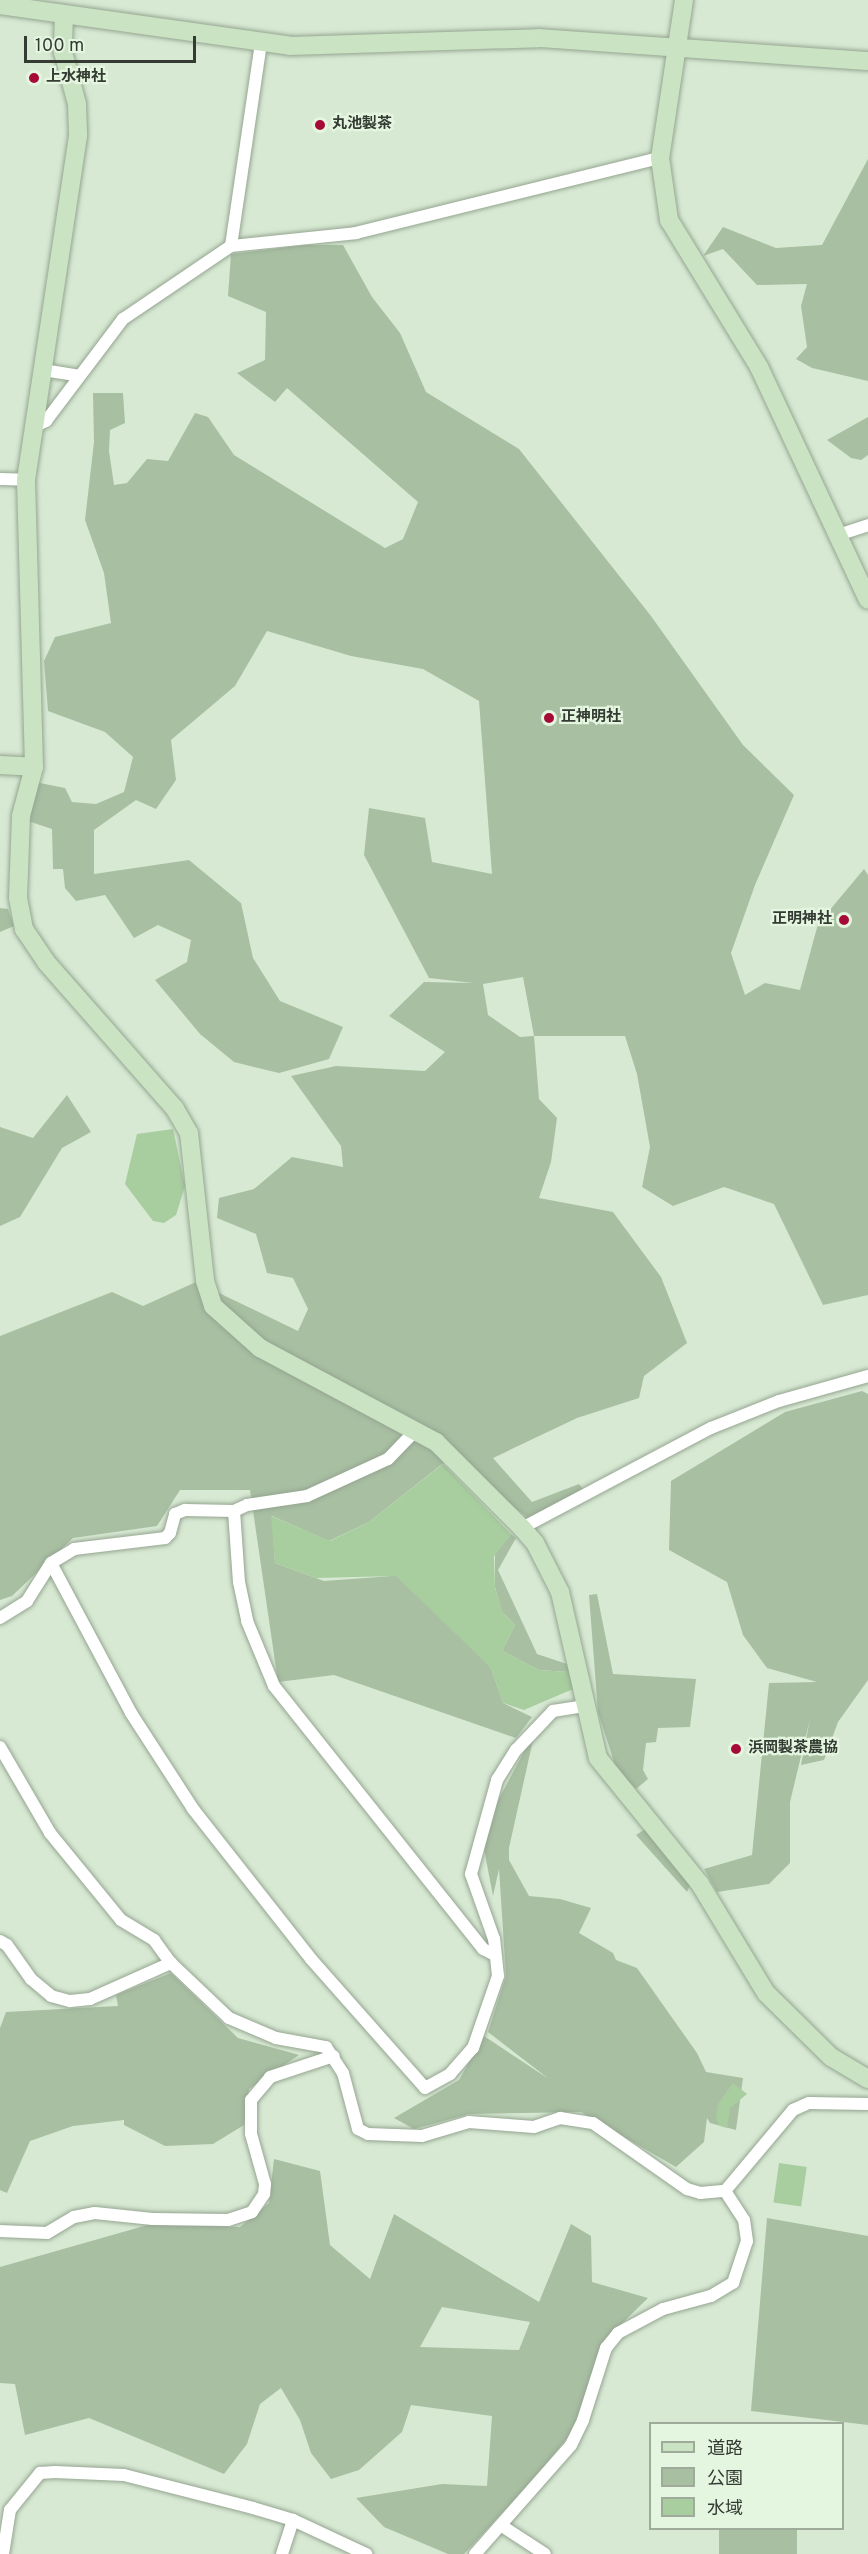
<!DOCTYPE html>
<meta charset="utf-8">
<style>
body{margin:0}
#map{position:relative;width:868px;height:2554px;overflow:hidden;background:#d7e9d3;font-family:Overpass,"Noto Sans JP",sans-serif}
div>[style]{position:absolute}
[style*='--x']{left:calc(var(--x)*1px);top:calc(var(--y)*1px);width:calc(var(--w)*1px);rotate:calc(var(--a)*1deg)}
.green>*{inset:0;background:#a8bfa2;transform-origin:0 0}
.water>*{inset:0;background:#a8ce9f;transform-origin:0 0}
.roads{filter:drop-shadow(0 0 2px #95a591) drop-shadow(0 0 2px #95a591)}
.street>*{height:12px;margin:-6px;padding:0 6px;transform-origin:6px;border-radius:6px;background:#fff}
.secondary>*{height:18px;margin:-9px;padding:0 9px;transform-origin:9px;border-radius:9px;background:#cae3c3}
.dots>*{width:16px;height:16px;translate:-50% -50%;box-sizing:border-box;border:3px solid #e4f6e0;border-radius:50%}
span{translate:-50% -50%;white-space:nowrap;text-align:center;line-height:1.15;-webkit-text-stroke:4.5px #e4f6e0;paint-order:stroke}
.poi-label{font-size:15px;color:#343b33;font-weight:700}
.left{translate:0 -50%;text-align:left}
.right{translate:-100% -50%;text-align:right}
.legend{position:absolute;left:649px;top:2422px;width:195px;height:108px;box-sizing:border-box;background:#e4f6e0;border:2px solid #9eab9b;margin:0;padding:8px 10px;list-style:none;font-size:18px;color:#343b33}
.legend li{display:flex;align-items:center;gap:12px;height:30px}
.legend b{width:30px;border:2px solid #9eab9b}
.scale{position:absolute;left:24px;top:36px;width:172px;height:27px;box-sizing:border-box;border:3px solid #343b33;border-top:0;padding-left:8px;font-size:18px;line-height:21px;white-space:nowrap;color:#343b33;-webkit-text-stroke:4px #e4f6e0;paint-order:stroke}
</style>
<div id="map">
<div class="green">
<div style="clip-path:polygon(868px 159px,868px 381px,812px 368px,796px 359px,807px 347px,801px 306px,807px 284px,757px 285px,723px 249px,703px 256px,723px 227px,776px 248px,822px 245px)"></div>
<div style="clip-path:polygon(evenodd,304px 245px,343px 245px,372px 297px,400px 333px,426px 392px,519px 449px,651px 616px,743px 745px,794px 795px,755px 885px,731px 953px,745px 995px,765px 983px,800px 990px,818px 924px,864px 869px,868px 875px,868px 1295px,823px 1305px,774px 1204px,724px 1187px,673px 1206px,642px 1187px,650px 1147px,637px 1074px,625px 1036px,534px 1036px,539px 1099px,557px 1118px,551px 1162px,539px 1198px,613px 1212px,661px 1277px,687px 1343px,644px 1376px,639px 1398px,577px 1418px,493px 1458px,532px 1502px,579px 1484px,583px 1489px,528px 1518px,450px 1458px,369px 1522px,329px 1541px,272px 1516px,275px 1563px,324px 1581px,405px 1575px,491px 1668px,503px 1703px,532px 1717px,516px 1738px,334px 1675px,278px 1682px,250px 1490px,180px 1490px,157px 1526px,73px 1538px,12px 1596px,0 1600px,0 1336px,112px 1292px,143px 1306px,196px 1282px,298px 1331px,308px 1309px,293px 1278px,267px 1273px,256px 1234px,217px 1218px,219px 1198px,254px 1189px,292px 1157px,343px 1167px,341px 1146px,291px 1076px,336px 1066px,425px 1071px,445px 1052px,389px 1016px,424px 982px,473px 983px,429px 978px,364px 855px,369px 808px,425px 818px,432px 862px,492px 874px,479px 701px,423px 669px,351px 656px,267px 631px,235px 686px,171px 740px,176px 780px,156px 809px,136px 800px,94px 830px,94px 874px,189px 860px,241px 903px,253px 958px,280px 1001px,343px 1027px,329px 1059px,279px 1073px,234px 1062px,200px 1034px,155px 980px,187px 962px,191px 940px,158px 925px,134px 938px,105px 895px,76px 901px,65px 888px,63px 869px,53px 869px,52px 829px,28px 821px,35px 782px,65px 788px,72px 802px,96px 804px,124px 792px,133px 757px,105px 732px,48px 711px,44px 661px,55px 637px,111px 623px,104px 573px,85px 520px,94px 442px,93px 393px,123px 393px,125px 423px,110px 430px,109px 451px,114px 485px,127px 483px,147px 459px,168px 461px,195px 413px,208px 417px,234px 455px,385px 548px,403px 539px,418px 502px,287px 388px,275px 402px,237px 373px,265px 360px,266px 312px,228px 296px,231px 254px,304px 245px,523px 977px,534px 1036px,533px 1036px,520px 1037px,488px 1015px,483px 984px,523px 977px)"></div>
<div style="clip-path:polygon(868px 417px,868px 455px,861px 460px,851px 458px,827px 440px)"></div>
<div style="clip-path:polygon(0 908px,8px 909px,14px 926px,0 932px)"></div>
<div style="clip-path:polygon(67px 1095px,91px 1132px,62px 1148px,20px 1217px,0 1226px,0 1127px,33px 1138px)"></div>
<div style="clip-path:polygon(862px 1391px,868px 1394px,868px 1680px,838px 1722px,824px 1760px,801px 1765px,810px 1719px,790px 1802px,790px 1863px,769px 1884px,717px 1892px,704px 1869px,752px 1855px,769px 1683px,817px 1682px,767px 1668px,743px 1635px,727px 1582px,669px 1550px,671px 1481px,785px 1412px)"></div>
<div style="clip-path:polygon(511px 1534px,516px 1538px,498px 1570px,537px 1654px,567px 1664px,569px 1672px,539px 1670px,502px 1651px,515px 1625px,502px 1612px,495px 1587px,495px 1554px)"></div>
<div style="clip-path:polygon(597px 1594px,613px 1674px,696px 1679px,690px 1727px,658px 1728px,656px 1742px,646px 1743px,643px 1770px,648px 1779px,636px 1789px,616px 1768px,598px 1712px,589px 1595px)"></div>
<div style="clip-path:polygon(535px 1731px,509px 1848px,509px 1860px,529px 1896px,560px 1899px,591px 1908px,579px 1933px,613px 1953px,616px 1960px,637px 1968px,697px 2053px,706px 2072px,743px 2078px,736px 2130px,710px 2123px,707px 2118px,704px 2142px,676px 2167px,581px 2112px,469px 2114px,414px 2129px,394px 2118px,459px 2080px,484px 2036px,549px 2079px,488px 2032px,506px 1976px,499px 1869px,493px 1896px,484px 1849px,493px 1810px)"></div>
<div style="clip-path:polygon(647px 1828px,691px 1883px,687px 1892px,636px 1835px)"></div>
<div style="clip-path:polygon(171px 1973px,238px 2038px,299px 2055px,249px 2089px,244px 2125px,213px 2144px,165px 2146px,124px 2125px,124px 2120px,73px 2126px,30px 2141px,7px 2193px,0 2190px,0 2028px,6px 2012px,118px 2006px,116px 1995px)"></div>
<div style="clip-path:polygon(evenodd,274px 2159px,320px 2171px,330px 2245px,370px 2279px,394px 2214px,539px 2302px,571px 2224px,591px 2236px,592px 2282px,648px 2298px,602px 2343px,573px 2431px,532px 2481px,464px 2554px,448px 2554px,384px 2527px,356px 2498px,442px 2484px,487px 2486px,492px 2416px,411px 2405px,402px 2432px,359px 2470px,331px 2479px,311px 2453px,300px 2420px,281px 2388px,260px 2404px,247px 2444px,224px 2474px,89px 2418px,25px 2435px,15px 2384px,0 2383px,0 2267px,151px 2224px,240px 2227px,269px 2203px,274px 2159px,442px 2307px,530px 2322px,519px 2350px,420px 2347px,442px 2307px)"></div>
<div style="clip-path:polygon(767px 2218px,868px 2236px,868px 2425px,751px 2411px)"></div>
<div style="left:719px;top:2529px;width:78px;height:27px"></div>
</div>
<div class="water">
<div style="clip-path:polygon(173px 1129px,185px 1186px,176px 1215px,164px 1223px,153px 1221px,125px 1184px,137px 1134px)"></div>
<div style="clip-path:polygon(443px 1464px,511px 1534px,494px 1556px,495px 1588px,503px 1613px,515px 1625px,502px 1651px,539px 1670px,569px 1672px,573px 1689px,524px 1710px,503px 1703px,491px 1668px,396px 1576px,316px 1578px,275px 1563px,271px 1516px,330px 1541px,369px 1522px)"></div>
<div style="clip-path:polygon(733px 2083px,747px 2094px,730px 2108px,727px 2128px,720px 2126px,716px 2118px,718px 2104px)"></div>
<div style="left:779px;top:2163px;width:28px;height:40px;rotate:8deg"></div>
</div>
<div class="roads">
<div class="street">
<div style="--x:231;--y:246;--w:204;--a:-81.6"></div>
<div style="--x:43;--y:370;--w:36;--a:9"></div>
<div style="--x:31;--y:428;--w:17;--a:-25"></div>
<div style="--x:46;--y:421;--w:128;--a:-53"></div>
<div style="--x:123;--y:319;--w:130;--a:-34.1"></div>
<div style="--x:231;--y:246;--w:126;--a:-5.9"></div>
<div style="--x:356;--y:233;--w:313;--a:-13.9"></div>
<div style="--x:0;--y:479;--w:26;--a:2"></div>
<div style="--x:838;--y:535;--w:32;--a:-18"></div>
<div style="--x:234;--y:1511;--w:71;--a:86"></div>
<div style="--x:239;--y:1582;--w:40;--a:78"></div>
<div style="--x:247;--y:1621;--w:70;--a:67.4"></div>
<div style="--x:274;--y:1686;--w:336;--a:51.5"></div>
<div style="--x:483;--y:1949;--w:11;--a:27"></div>
<div style="--x:522;--y:1528;--w:214;--a:-27.9"></div>
<div style="--x:711;--y:1428;--w:73;--a:-21.7"></div>
<div style="--x:779;--y:1401;--w:92;--a:-15.7"></div>
<div style="--x:51;--y:1563;--w:170;--a:61.9"></div>
<div style="--x:131;--y:1713;--w:114;--a:57.1"></div>
<div style="--x:193;--y:1809;--w:191;--a:51.8"></div>
<div style="--x:311;--y:1959;--w:172;--a:48.5"></div>
<div style="--x:425;--y:2088;--w:29;--a:-29"></div>
<div style="--x:450;--y:2074;--w:35;--a:-49"></div>
<div style="--x:473;--y:2048;--w:76;--a:-70.9"></div>
<div style="--x:498;--y:1976;--w:37;--a:-96"></div>
<div style="--x:494;--y:1939;--w:69;--a:-109.5"></div>
<div style="--x:471;--y:1874;--w:98;--a:-74.5"></div>
<div style="--x:497;--y:1780;--w:36;--a:-58"></div>
<div style="--x:516;--y:1750;--w:54;--a:-46.5"></div>
<div style="--x:553;--y:1711;--w:31;--a:-9"></div>
<div style="--x:0;--y:1618;--w:32;--a:-32"></div>
<div style="--x:27;--y:1601;--w:45;--a:-57.7"></div>
<div style="--x:51;--y:1563;--w:27;--a:-31"></div>
<div style="--x:74;--y:1549;--w:92;--a:-6.9"></div>
<div style="--x:165;--y:1538;--w:7;--a:-45"></div>
<div style="--x:170;--y:1533;--w:20;--a:-75"></div>
<div style="--x:175;--y:1514;--w:11;--a:-22"></div>
<div style="--x:185;--y:1510;--w:49;--a:1.2"></div>
<div style="--x:234;--y:1511;--w:14;--a:-25"></div>
<div style="--x:247;--y:1505;--w:61;--a:-8.5"></div>
<div style="--x:307;--y:1496;--w:89;--a:-24.6"></div>
<div style="--x:388;--y:1459;--w:40;--a:-46"></div>
<div style="--x:0;--y:1747;--w:99;--a:59.8"></div>
<div style="--x:50;--y:1833;--w:112;--a:50.8"></div>
<div style="--x:121;--y:1920;--w:39;--a:31"></div>
<div style="--x:154;--y:1940;--w:29;--a:54"></div>
<div style="--x:171;--y:1963;--w:80;--a:43.5"></div>
<div style="--x:229;--y:2018;--w:51;--a:23.1"></div>
<div style="--x:276;--y:2038;--w:51;--a:10.2"></div>
<div style="--x:326;--y:2047;--w:31;--a:57"></div>
<div style="--x:343;--y:2073;--w:58;--a:75"></div>
<div style="--x:358;--y:2129;--w:11;--a:27"></div>
<div style="--x:368;--y:2134;--w:54;--a:2.1"></div>
<div style="--x:422;--y:2136;--w:49;--a:-16.6"></div>
<div style="--x:469;--y:2122;--w:65;--a:4.4"></div>
<div style="--x:534;--y:2127;--w:28;--a:-19"></div>
<div style="--x:560;--y:2118;--w:33;--a:9"></div>
<div style="--x:593;--y:2123;--w:115;--a:35.1"></div>
<div style="--x:687;--y:2189;--w:14;--a:17"></div>
<div style="--x:700;--y:2193;--w:25;--a:-5"></div>
<div style="--x:725;--y:2191;--w:106;--a:-50"></div>
<div style="--x:793;--y:2110;--w:17;--a:-24"></div>
<div style="--x:809;--y:2103;--w:59;--a:1"></div>
<div style="--x:0;--y:1941;--w:8;--a:30"></div>
<div style="--x:7;--y:1945;--w:42;--a:54.8"></div>
<div style="--x:31;--y:1979;--w:26;--a:40"></div>
<div style="--x:51;--y:1996;--w:20;--a:15"></div>
<div style="--x:70;--y:2001;--w:20;--a:-6"></div>
<div style="--x:90;--y:1999;--w:89;--a:-24"></div>
<div style="--x:0;--y:2231;--w:47;--a:2.4"></div>
<div style="--x:47;--y:2233;--w:31;--a:-31"></div>
<div style="--x:74;--y:2217;--w:21;--a:-11"></div>
<div style="--x:95;--y:2213;--w:58;--a:5.9"></div>
<div style="--x:153;--y:2219;--w:75;--a:0.8"></div>
<div style="--x:228;--y:2220;--w:25;--a:-18"></div>
<div style="--x:252;--y:2212;--w:22;--a:-56"></div>
<div style="--x:264;--y:2194;--w:10;--a:-84"></div>
<div style="--x:265;--y:2184;--w:52;--a:-105.6"></div>
<div style="--x:251;--y:2134;--w:34;--a:-90"></div>
<div style="--x:251;--y:2100;--w:30;--a:-50"></div>
<div style="--x:270;--y:2077;--w:67;--a:-18.2"></div>
<div style="--x:502;--y:2526;--w:51;--a:33.1"></div>
<div style="--x:3;--y:2554;--w:45;--a:-81"></div>
<div style="--x:10;--y:2510;--w:48;--a:-51"></div>
<div style="--x:40;--y:2473;--w:15;--a:-4"></div>
<div style="--x:55;--y:2472;--w:69;--a:2.5"></div>
<div style="--x:124;--y:2475;--w:133;--a:14.3"></div>
<div style="--x:253;--y:2508;--w:42;--a:16.7"></div>
<div style="--x:293;--y:2520;--w:81;--a:25"></div>
<div style="--x:282;--y:2554;--w:36;--a:-72"></div>
<div style="--x:475;--y:2554;--w:145;--a:-48.6"></div>
<div style="--x:571;--y:2445;--w:28;--a:-64"></div>
<div style="--x:583;--y:2420;--w:76;--a:-72.3"></div>
<div style="--x:606;--y:2348;--w:19;--a:-51"></div>
<div style="--x:618;--y:2333;--w:51;--a:-28.1"></div>
<div style="--x:663;--y:2309;--w:50;--a:-15.2"></div>
<div style="--x:711;--y:2296;--w:26;--a:-31"></div>
<div style="--x:733;--y:2283;--w:44;--a:-71.6"></div>
<div style="--x:747;--y:2241;--w:21;--a:-98"></div>
<div style="--x:744;--y:2220;--w:35;--a:-123"></div>
</div>
<div class="secondary">
<div style="--x:684;--y:0;--w:160;--a:98.6"></div>
<div style="--x:660;--y:158;--w:63;--a:81.7"></div>
<div style="--x:669;--y:220;--w:172;--a:58.5"></div>
<div style="--x:759;--y:367;--w:257;--a:64.9"></div>
<div style="--x:0;--y:5;--w:293;--a:8"></div>
<div style="--x:290;--y:46;--w:249;--a:-1.8"></div>
<div style="--x:539;--y:38;--w:330;--a:4"></div>
<div style="--x:64;--y:15;--w:37;--a:92"></div>
<div style="--x:63;--y:52;--w:54;--a:74.9"></div>
<div style="--x:77;--y:104;--w:32;--a:88"></div>
<div style="--x:78;--y:136;--w:348;--a:98.6"></div>
<div style="--x:26;--y:480;--w:287;--a:88.4"></div>
<div style="--x:34;--y:767;--w:51;--a:104.9"></div>
<div style="--x:21;--y:816;--w:82;--a:92.1"></div>
<div style="--x:18;--y:898;--w:32;--a:79"></div>
<div style="--x:24;--y:929;--w:40;--a:56"></div>
<div style="--x:46;--y:962;--w:196;--a:48.7"></div>
<div style="--x:175;--y:1109;--w:28;--a:60"></div>
<div style="--x:189;--y:1133;--w:149;--a:83.8"></div>
<div style="--x:205;--y:1281;--w:26;--a:72"></div>
<div style="--x:213;--y:1306;--w:63;--a:41.8"></div>
<div style="--x:260;--y:1348;--w:200;--a:28.1"></div>
<div style="--x:436;--y:1442;--w:122;--a:45"></div>
<div style="--x:522;--y:1528;--w:20;--a:49"></div>
<div style="--x:535;--y:1543;--w:55;--a:63"></div>
<div style="--x:560;--y:1592;--w:170;--a:77.1"></div>
<div style="--x:598;--y:1758;--w:162;--a:51"></div>
<div style="--x:700;--y:1884;--w:127;--a:58.8"></div>
<div style="--x:766;--y:1993;--w:91;--a:44.6"></div>
<div style="--x:831;--y:2057;--w:43;--a:30.7"></div>
<div style="--x:0;--y:765;--w:34;--a:3"></div>
</div>
</div>
<div class="dots">
<div style="left:34px;top:78px;background:#a50b36"></div>
<div style="left:320px;top:125px;background:#a50b36"></div>
<div style="left:549px;top:718px;background:#a50b36"></div>
<div style="left:844px;top:920px;background:#a50b36"></div>
<div style="left:736px;top:1749px;background:#a50b36"></div>
</div>
<div class="poi-label">
<span class="left" style="left:46px;top:78px">上水神社</span>
<span class="left" style="left:332px;top:125px">丸池製茶</span>
<span class="left" style="left:561px;top:718px">正神明社</span>
<span class="right" style="left:832px;top:920px">正明神社</span>
<span class="left" style="left:748px;top:1749px">浜岡製茶農協</span>
</div>
<ul class="legend">
<li><b style="height:8px;background:#cae3c3"></b>道路</li>
<li><b style="height:16px;background:#a8bfa2"></b>公園</li>
<li><b style="height:16px;background:#a8ce9f"></b>水域</li>
</ul>
<div class="scale">100 m</div>
</div>
